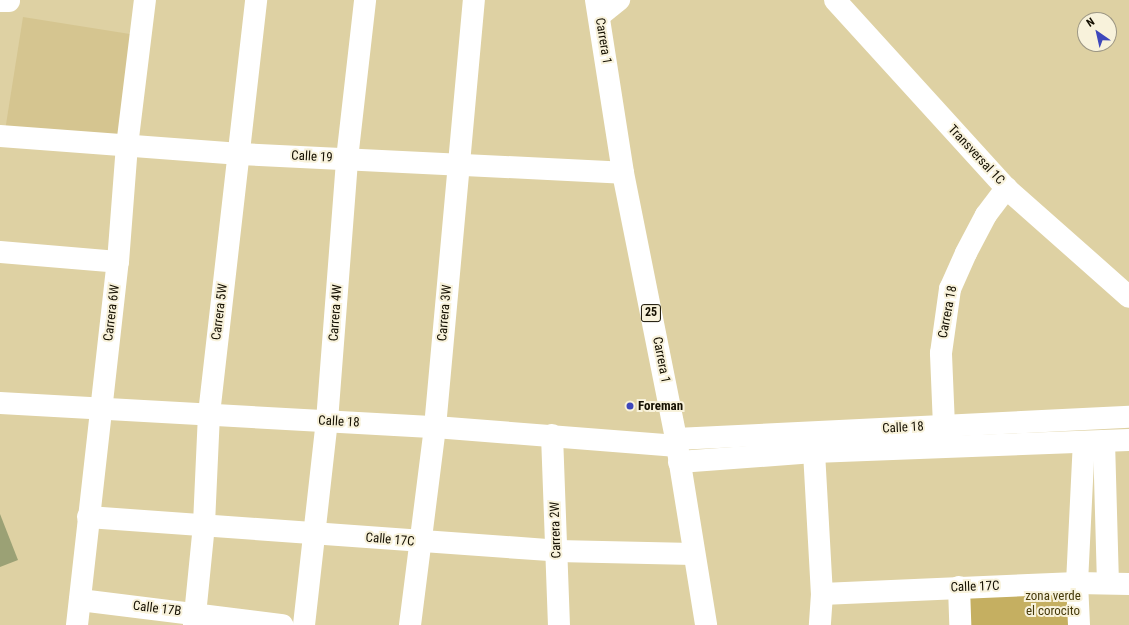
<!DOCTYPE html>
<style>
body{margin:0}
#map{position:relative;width:1129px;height:625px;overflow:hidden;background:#ded1a3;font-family:"Roboto Condensed",sans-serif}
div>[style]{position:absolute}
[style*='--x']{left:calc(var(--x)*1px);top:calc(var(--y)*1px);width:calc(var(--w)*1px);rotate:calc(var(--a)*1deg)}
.built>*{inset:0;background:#d5c590;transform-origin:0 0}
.green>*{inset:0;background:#c5af61;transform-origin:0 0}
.building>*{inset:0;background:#9ba175}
.minor>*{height:22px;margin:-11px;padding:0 11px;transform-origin:11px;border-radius:11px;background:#fff}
.highway>*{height:22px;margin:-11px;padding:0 11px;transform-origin:11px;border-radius:11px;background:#fff}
.dots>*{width:11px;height:11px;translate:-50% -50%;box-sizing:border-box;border:2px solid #f8f2db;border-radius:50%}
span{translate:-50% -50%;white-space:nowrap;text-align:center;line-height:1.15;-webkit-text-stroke:4px #f8f2db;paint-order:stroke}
.shield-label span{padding:1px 3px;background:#f8f2db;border:1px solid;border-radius:3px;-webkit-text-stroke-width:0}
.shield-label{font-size:12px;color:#140f01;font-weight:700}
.street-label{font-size:13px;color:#140f01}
.poi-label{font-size:13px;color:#140f01;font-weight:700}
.left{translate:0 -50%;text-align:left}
.park-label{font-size:13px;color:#463a0a}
.north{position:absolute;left:1077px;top:12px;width:40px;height:40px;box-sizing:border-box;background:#f8f2db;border:1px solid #9d9784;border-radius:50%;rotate:326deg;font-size:11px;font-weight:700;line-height:16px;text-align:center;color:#140f01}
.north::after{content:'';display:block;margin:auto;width:14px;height:18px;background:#3e47bb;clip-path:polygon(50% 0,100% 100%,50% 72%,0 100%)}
</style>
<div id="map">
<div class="built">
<div style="left:23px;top:17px;width:113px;height:111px;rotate:9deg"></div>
</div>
<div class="green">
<div style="left:1077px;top:583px;width:42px;height:118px;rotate:90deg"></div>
</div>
<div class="building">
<div style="clip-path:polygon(0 514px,18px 560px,0 567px)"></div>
</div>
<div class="minor">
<div style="--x:835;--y:0;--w:254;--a:47.7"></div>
<div style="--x:1006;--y:188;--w:164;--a:41.5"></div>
<div style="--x:0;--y:1;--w:9;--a:0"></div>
<div style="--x:599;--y:16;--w:26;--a:-39"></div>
<div style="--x:0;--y:136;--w:241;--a:4.3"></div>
<div style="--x:240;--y:154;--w:383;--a:2.8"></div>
<div style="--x:0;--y:252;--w:118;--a:4.8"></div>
<div style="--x:0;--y:403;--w:436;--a:3.2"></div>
<div style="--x:435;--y:427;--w:243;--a:4.5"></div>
<div style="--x:944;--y:426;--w:73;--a:-92.4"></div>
<div style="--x:941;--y:353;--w:65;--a:-82"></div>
<div style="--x:950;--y:289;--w:39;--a:-66"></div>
<div style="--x:966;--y:253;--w:43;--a:-62.2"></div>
<div style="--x:986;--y:215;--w:34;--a:-53"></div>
<div style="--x:552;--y:435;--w:190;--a:87.9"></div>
<div style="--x:676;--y:439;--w:454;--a:-2.8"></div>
<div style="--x:1104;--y:441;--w:142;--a:88.4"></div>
<div style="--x:814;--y:452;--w:142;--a:86.8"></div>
<div style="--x:822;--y:594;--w:31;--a:94"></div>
<div style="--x:679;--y:462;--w:135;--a:-4.2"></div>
<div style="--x:814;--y:452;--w:315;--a:-2.2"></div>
<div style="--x:88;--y:517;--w:470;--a:4.1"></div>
<div style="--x:557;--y:551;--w:136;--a:1.3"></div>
<div style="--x:959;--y:587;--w:38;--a:88"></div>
<div style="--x:822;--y:594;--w:255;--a:-2.5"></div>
<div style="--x:1077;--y:583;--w:52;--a:1.1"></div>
<div style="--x:80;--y:600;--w:204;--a:7.1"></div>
<div style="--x:77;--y:625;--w:365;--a:-83.6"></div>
<div style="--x:118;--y:262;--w:116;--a:-85.6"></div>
<div style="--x:127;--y:146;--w:147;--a:-83"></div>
<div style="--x:194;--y:625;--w:101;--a:-84.3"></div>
<div style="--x:204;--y:524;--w:110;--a:-87.4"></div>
<div style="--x:209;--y:414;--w:417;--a:-83.5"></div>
<div style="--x:304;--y:625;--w:205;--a:-83.6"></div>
<div style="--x:327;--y:421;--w:263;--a:-85.6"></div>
<div style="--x:347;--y:159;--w:160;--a:-83.5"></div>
<div style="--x:410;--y:625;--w:200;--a:-82.8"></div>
<div style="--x:435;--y:427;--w:429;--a:-84.8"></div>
<div style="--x:1079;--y:625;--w:42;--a:-92.7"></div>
<div style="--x:1077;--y:583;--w:141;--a:-87.2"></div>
</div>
<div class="highway">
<div style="--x:596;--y:0;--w:175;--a:81.1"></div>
<div style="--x:623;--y:173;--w:271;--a:78.7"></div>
<div style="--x:676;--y:439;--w:188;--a:80.8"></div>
</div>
<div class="dots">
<div style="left:630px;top:406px;background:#3e47bb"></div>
</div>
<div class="shield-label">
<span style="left:651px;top:313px">25</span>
</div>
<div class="street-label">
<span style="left:603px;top:41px;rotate:81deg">Carrera 1</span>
<span style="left:976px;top:155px;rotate:47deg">Transversal 1C</span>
<span style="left:312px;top:157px;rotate:3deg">Calle 19</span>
<span style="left:220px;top:312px;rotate:-83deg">Carrera 5W</span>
<span style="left:948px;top:312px;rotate:-79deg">Carrera 18</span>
<span style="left:112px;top:313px;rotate:-83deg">Carrera 6W</span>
<span style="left:336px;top:313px;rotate:-86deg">Carrera 4W</span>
<span style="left:445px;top:313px;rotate:-85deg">Carrera 3W</span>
<span style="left:661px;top:360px;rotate:79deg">Carrera 1</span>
<span style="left:339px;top:422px;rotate:3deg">Calle 18</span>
<span style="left:903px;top:428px;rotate:-3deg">Calle 18</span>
<span style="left:556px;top:530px;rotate:-92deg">Carrera 2W</span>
<span style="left:390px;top:540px;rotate:5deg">Calle 17C</span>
<span style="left:975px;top:587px;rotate:-2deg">Calle 17C</span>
<span style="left:157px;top:609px;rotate:7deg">Calle 17B</span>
</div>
<div class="poi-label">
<span class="left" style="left:638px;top:406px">Foreman</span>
</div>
<div class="park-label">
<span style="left:1053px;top:604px">zona verde<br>el corocito</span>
</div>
<div class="north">N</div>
</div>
